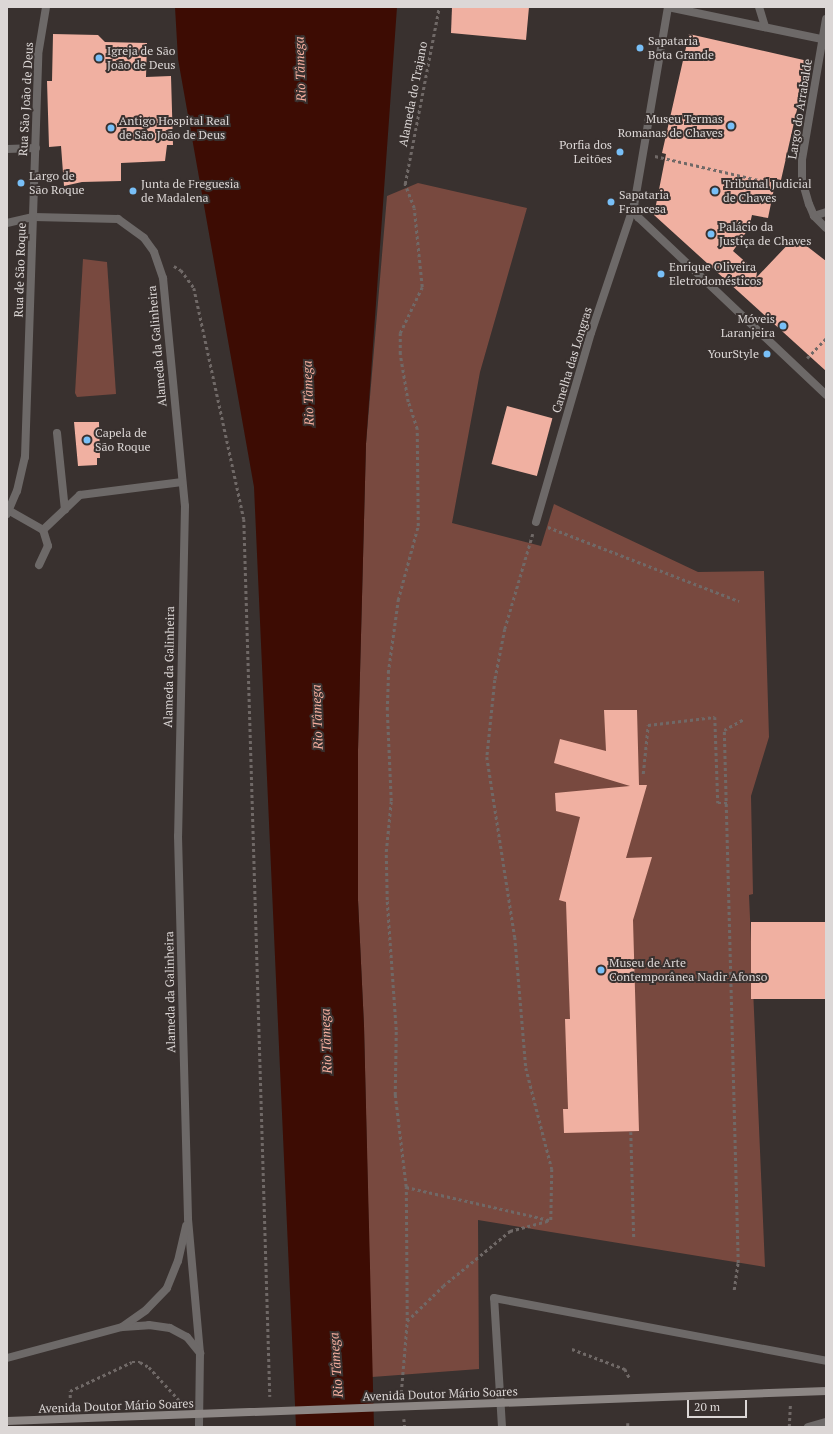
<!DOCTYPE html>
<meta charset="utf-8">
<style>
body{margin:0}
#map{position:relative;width:833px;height:1434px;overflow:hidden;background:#39312f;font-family:"PT Serif",serif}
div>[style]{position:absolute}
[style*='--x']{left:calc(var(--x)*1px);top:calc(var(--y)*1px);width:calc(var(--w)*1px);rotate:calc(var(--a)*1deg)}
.green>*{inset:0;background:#78493f}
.water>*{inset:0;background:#3d0c03}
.building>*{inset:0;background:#f0b0a1;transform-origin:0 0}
.path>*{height:2.5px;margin-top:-1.25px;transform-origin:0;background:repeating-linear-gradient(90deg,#706967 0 3px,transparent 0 6px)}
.service>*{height:8px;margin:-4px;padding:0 4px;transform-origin:4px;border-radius:4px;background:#6d6968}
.minor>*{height:8px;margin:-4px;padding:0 4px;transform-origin:4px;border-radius:4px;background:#6d6968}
.secondary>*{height:8px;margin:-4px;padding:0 4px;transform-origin:4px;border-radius:4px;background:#8d8785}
.dots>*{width:11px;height:11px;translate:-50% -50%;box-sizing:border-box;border:2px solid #39312f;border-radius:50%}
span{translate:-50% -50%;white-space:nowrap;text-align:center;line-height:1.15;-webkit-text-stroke:4px #39312f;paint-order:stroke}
.poi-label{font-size:12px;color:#dcd7d6}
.left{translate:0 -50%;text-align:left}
.right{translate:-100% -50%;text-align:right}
.street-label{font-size:12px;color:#dcd7d6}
.water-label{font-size:13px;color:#f5ae9e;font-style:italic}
.frame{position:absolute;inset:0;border:8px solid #dcd7d6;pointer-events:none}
.scale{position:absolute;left:687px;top:1400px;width:60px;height:18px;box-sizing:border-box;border:2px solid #dcd7d6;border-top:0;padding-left:5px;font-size:12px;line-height:14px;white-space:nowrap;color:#dcd7d6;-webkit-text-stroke:3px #39312f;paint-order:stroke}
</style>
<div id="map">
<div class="green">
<div style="clip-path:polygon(418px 183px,527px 208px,480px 372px,452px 523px,541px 546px,554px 504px,698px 572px,764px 571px,769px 737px,751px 796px,753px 894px,749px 895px,765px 1267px,478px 1220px,479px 1369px,372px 1377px,364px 1026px,358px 900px,358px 750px,366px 444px,387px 196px)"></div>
<div style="clip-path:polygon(83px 259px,107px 262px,116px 394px,77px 397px,75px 393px)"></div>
</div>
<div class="water">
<div style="clip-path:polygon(175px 7px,397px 7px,366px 444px,358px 750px,358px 900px,364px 1026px,374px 1427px,296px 1427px,254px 487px,178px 59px)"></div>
</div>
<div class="building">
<div style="clip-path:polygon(452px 7px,529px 7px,526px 40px,451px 33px)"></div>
<div style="clip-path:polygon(53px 34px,98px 35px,105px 42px,147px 43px,146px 77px,171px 76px,173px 145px,167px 145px,165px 161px,121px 163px,121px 181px,82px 182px,64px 186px,61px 146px,49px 147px,47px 81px,52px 81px)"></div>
<div style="clip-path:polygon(689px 34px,808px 61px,781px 180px,776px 179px,768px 218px,752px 215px,749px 228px,733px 251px,757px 272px,756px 278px,795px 237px,826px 261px,826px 371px,654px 215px,666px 154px,662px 153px)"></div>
<div style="left:507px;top:406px;width:47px;height:60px;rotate:15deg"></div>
<div style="clip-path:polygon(74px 422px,99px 422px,100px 458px,97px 458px,97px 465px,78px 466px)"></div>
<div style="clip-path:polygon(604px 710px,637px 710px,639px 785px,647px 785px,626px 858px,652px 857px,633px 920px,639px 1131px,564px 1133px,563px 1109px,568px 1109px,565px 1019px,570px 1019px,566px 902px,559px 900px,580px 817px,556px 811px,555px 793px,630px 786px,554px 763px,560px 739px,606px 751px)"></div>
<div style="left:826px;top:922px;width:77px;height:75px;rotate:90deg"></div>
</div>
<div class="path">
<div style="--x:655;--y:156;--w:138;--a:13"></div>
<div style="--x:174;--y:266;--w:8;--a:30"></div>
<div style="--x:181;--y:270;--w:22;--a:54"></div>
<div style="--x:194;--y:288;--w:236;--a:77.8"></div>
<div style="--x:244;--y:519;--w:878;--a:88.3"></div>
<div style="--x:807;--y:358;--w:28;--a:-46"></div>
<div style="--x:548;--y:527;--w:205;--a:21.2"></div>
<div style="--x:533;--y:534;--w:99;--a:106.4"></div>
<div style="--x:505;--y:629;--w:52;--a:101.1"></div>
<div style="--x:495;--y:680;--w:77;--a:95.9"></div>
<div style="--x:487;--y:757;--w:182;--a:81.2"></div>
<div style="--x:515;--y:937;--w:131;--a:85.2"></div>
<div style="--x:526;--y:1068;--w:104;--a:75.6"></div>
<div style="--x:552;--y:1169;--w:51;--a:91.1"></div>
<div style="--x:643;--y:774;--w:49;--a:-84.2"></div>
<div style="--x:648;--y:725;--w:67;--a:-6.8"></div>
<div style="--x:715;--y:717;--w:86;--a:88"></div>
<div style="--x:718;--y:803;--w:9;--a:0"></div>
<div style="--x:631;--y:1132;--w:107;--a:88.4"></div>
<div style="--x:406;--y:1187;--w:147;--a:13"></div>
<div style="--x:734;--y:1290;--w:27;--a:-82"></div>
<div style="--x:738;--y:1263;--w:533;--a:-91.5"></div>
<div style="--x:724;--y:730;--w:23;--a:-29"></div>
<div style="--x:407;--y:1321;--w:50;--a:-44.2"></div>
<div style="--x:443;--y:1286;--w:87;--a:-39.4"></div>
<div style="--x:510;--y:1231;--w:42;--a:-15"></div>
<div style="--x:572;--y:1349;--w:57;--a:20.7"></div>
<div style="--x:625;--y:1369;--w:11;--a:63"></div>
<div style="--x:401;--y:1393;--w:72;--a:-85.2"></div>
<div style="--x:407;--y:1321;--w:134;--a:-90.4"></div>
<div style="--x:406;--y:1187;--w:93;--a:-96.8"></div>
<div style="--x:395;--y:1095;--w:65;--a:-89.1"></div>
<div style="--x:396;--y:1030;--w:130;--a:-94"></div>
<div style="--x:387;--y:900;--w:48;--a:-91.2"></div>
<div style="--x:386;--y:852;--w:51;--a:-84.4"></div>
<div style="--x:391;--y:801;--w:91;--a:-92.5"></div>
<div style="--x:387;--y:710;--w:37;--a:-88"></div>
<div style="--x:388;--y:673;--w:74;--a:-82.2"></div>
<div style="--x:398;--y:600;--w:77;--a:-74.9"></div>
<div style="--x:418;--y:526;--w:97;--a:-90.6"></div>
<div style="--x:417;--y:429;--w:28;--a:-108"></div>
<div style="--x:408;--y:402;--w:49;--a:-99.5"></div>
<div style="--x:400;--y:354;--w:21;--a:-90"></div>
<div style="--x:400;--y:333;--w:51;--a:-64.4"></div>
<div style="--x:422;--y:287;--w:79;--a:-95.8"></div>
<div style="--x:414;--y:208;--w:26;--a:-111"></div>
<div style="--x:405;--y:184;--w:180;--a:-79.1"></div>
<div style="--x:70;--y:1398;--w:7;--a:-90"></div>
<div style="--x:70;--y:1391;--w:68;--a:-25.1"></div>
<div style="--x:132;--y:1362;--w:8;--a:0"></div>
<div style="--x:140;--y:1362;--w:10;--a:29"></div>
<div style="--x:149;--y:1367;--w:46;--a:47.6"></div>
<div style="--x:404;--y:1419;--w:8;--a:83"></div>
<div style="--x:628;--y:1423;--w:4;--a:90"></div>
<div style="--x:789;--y:1427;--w:22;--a:-87"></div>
</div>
<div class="service">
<div style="--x:814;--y:216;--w:13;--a:-18"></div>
<div style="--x:536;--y:522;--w:197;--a:-73.8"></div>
<div style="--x:591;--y:333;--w:135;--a:-71.4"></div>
<div style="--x:502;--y:1427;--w:129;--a:-93.5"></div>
<div style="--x:494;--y:1298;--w:338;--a:10.7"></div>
<div style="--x:808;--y:1427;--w:19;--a:-16"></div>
</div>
<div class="minor">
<div style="--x:668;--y:7;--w:201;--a:99.7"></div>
<div style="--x:634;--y:205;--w:13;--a:72"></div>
<div style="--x:638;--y:217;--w:259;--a:43.4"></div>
<div style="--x:668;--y:7;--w:161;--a:11.8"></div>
<div style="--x:759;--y:7;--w:21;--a:73"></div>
<div style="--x:826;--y:19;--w:143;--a:99.7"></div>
<div style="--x:802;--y:160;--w:20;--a:90"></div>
<div style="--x:802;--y:180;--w:25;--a:74"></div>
<div style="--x:809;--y:204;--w:13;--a:67"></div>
<div style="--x:814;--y:216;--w:17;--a:45"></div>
<div style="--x:7;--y:149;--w:29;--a:-2"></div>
<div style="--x:7;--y:223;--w:28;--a:-13"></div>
<div style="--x:34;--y:217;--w:84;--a:1.4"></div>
<div style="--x:118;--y:219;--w:32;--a:36"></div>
<div style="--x:144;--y:238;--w:17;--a:54"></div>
<div style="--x:154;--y:252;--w:28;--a:71"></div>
<div style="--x:163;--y:278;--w:229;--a:84.5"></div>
<div style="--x:185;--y:506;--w:330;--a:91.2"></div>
<div style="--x:178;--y:836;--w:383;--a:88.5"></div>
<div style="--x:188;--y:1219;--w:135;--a:84.9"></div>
<div style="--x:200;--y:1353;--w:74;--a:90.8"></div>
<div style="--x:57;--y:433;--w:77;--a:84.1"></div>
<div style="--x:8;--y:510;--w:40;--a:29.7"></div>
<div style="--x:43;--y:530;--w:51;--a:-43.4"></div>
<div style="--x:80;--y:495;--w:103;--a:-7.3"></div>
<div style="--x:7;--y:514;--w:25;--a:-67"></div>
<div style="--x:17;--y:491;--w:35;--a:-77"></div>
<div style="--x:25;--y:457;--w:402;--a:-88.1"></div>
<div style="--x:38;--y:55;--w:49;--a:-80.5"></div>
<div style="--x:39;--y:565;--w:21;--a:-65"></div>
<div style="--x:48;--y:546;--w:17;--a:-107"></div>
<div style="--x:123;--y:1327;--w:26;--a:-4"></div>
<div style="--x:149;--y:1325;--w:21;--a:8"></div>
<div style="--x:170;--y:1328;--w:19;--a:28"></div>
<div style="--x:187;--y:1337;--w:21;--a:51"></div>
<div style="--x:7;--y:1358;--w:119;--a:-15.1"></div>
<div style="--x:122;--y:1327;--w:29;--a:-35"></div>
<div style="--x:146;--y:1310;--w:30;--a:-46"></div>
<div style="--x:167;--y:1288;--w:29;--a:-68"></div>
<div style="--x:178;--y:1261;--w:36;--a:-77"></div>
</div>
<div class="secondary">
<div style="--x:7;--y:1421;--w:820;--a:-2.1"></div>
</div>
<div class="dots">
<div style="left:640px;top:48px;background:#78bff7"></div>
<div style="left:99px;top:58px;background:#78bff7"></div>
<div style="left:731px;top:126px;background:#78bff7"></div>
<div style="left:111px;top:128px;background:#78bff7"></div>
<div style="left:620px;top:152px;background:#78bff7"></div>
<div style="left:21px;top:183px;background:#78bff7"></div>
<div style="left:133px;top:191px;background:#78bff7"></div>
<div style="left:715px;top:191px;background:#78bff7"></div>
<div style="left:611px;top:202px;background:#78bff7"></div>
<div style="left:711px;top:234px;background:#78bff7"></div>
<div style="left:661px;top:274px;background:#78bff7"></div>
<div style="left:783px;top:326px;background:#78bff7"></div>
<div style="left:767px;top:354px;background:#78bff7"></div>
<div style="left:87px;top:440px;background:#78bff7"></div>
<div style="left:601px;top:970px;background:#78bff7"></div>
</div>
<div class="poi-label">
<span class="left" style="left:648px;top:48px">Sapataria<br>Bota Grande</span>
<span class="left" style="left:107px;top:58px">Igreja de São<br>João de Deus</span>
<span class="right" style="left:723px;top:126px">Museu Termas<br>Romanas de Chaves</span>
<span class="left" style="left:119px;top:128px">Antigo Hospital Real<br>de São João de Deus</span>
<span class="right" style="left:612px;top:152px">Porfia dos<br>Leitões</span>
<span class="left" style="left:29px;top:183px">Largo de<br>São Roque</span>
<span class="left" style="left:141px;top:191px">Junta de Freguesia<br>de Madalena</span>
<span class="left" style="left:723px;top:191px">Tribunal Judicial<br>de Chaves</span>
<span class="left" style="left:619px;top:202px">Sapataria<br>Francesa</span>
<span class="left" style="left:719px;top:234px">Palácio da<br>Justiça de Chaves</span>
<span class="left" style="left:669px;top:274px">Enrique Oliveira<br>Eletrodomésticos</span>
<span class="right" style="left:775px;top:326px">Móveis<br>Laranjeira</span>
<span class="right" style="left:759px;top:354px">YourStyle</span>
<span class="left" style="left:95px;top:440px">Capela de<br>São Roque</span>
<span class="left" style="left:609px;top:970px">Museu de Arte<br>Contemporânea Nadir Afonso</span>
</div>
<div class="street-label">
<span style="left:413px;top:94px;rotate:-79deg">Alameda do Trajano</span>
<span style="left:26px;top:99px;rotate:-87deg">Rua São João de Deus</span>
<span style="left:800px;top:109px;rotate:-81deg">Largo do Arrabalde</span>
<span style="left:20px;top:270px;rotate:-88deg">Rua de São Roque</span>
<span style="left:157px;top:346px;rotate:-95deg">Alameda da Galinheira</span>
<span style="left:572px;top:360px;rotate:-73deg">Canelha das Longras</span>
<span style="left:169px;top:667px;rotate:-89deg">Alameda da Galinheira</span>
<span style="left:170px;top:992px;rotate:-91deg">Alameda da Galinheira</span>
<span style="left:440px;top:1394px;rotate:-2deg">Avenida Doutor Mário Soares</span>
<span style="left:116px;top:1406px;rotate:-2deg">Avenida Doutor Mário Soares</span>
</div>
<div class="water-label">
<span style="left:300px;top:69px;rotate:-92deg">Rio Tâmega</span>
<span style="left:308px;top:393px;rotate:-92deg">Rio Tâmega</span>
<span style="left:317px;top:717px;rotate:-92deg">Rio Tâmega</span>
<span style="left:326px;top:1041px;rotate:-92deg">Rio Tâmega</span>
<span style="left:336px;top:1365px;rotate:-94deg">Rio Tâmega</span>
</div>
<div class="frame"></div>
<div class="scale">20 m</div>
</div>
